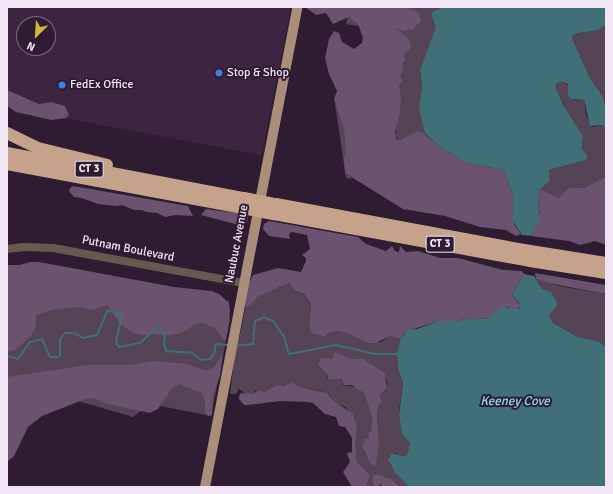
<!DOCTYPE html>
<style>
body{margin:0}
#map{position:relative;width:613px;height:494px;overflow:hidden;background:#2f1b32;font-family:Signika,sans-serif}
div>[style]{position:absolute}
[style*='--x']{left:calc(var(--x)*1px);top:calc(var(--y)*1px);width:calc(var(--w)*1px);rotate:calc(var(--a)*1deg)}
.built>*{inset:0;background:#3d2541}
.green>*{inset:0;background:#544456}
.forest>*{inset:0;background:#6b536f}
.water>*{inset:0;background:#406f77}
.stream>*{height:2px;margin:-1px;padding:0 1px;transform-origin:1px;border-radius:1px;background:#406f77}
.minor>*{height:8px;margin:-4px;padding:0 4px;transform-origin:4px;border-radius:4px;background:#67594f}
.major>*{height:10px;margin:-5px;padding:0 5px;transform-origin:5px;border-radius:5px;background:#aa8e79}
.highway>*{height:12px;margin:-6px;padding:0 6px;transform-origin:6px;border-radius:6px;background:#c4a38a}
.highway-bridge>*{height:12px;margin:-6px;padding:0 6px;transform-origin:6px;border-radius:6px;background:#c4a38a}
.dots>*{width:11px;height:11px;translate:-50% -50%;box-sizing:border-box;border:2px solid #2f1b32;border-radius:50%}
span{translate:-50% -50%;white-space:nowrap;text-align:center;line-height:1.15;-webkit-text-stroke:4px #2f1b32;paint-order:stroke}
.shield-label span{padding:1px 3px;background:#2f1b32;border:1px solid;border-radius:3px;-webkit-text-stroke-width:0}
.shield-label{font-size:11px;color:#f1e4f4;font-weight:700}
.poi-label{font-size:12px;color:#f1e4f4}
.left{translate:0 -50%;text-align:left}
.street-label{font-size:12px;color:#f1e4f4}
.water-label{font-size:13px;color:#86d9e8;font-style:italic}
.frame{position:absolute;inset:0;border:8px solid #f1e4f4;pointer-events:none}
.north{position:absolute;left:16px;top:16px;width:40px;height:40px;box-sizing:border-box;background:#2f1b32;border:1px solid #7d6b80;border-radius:50%;rotate:205deg;font-size:11px;font-weight:700;line-height:16px;text-align:center;color:#f1e4f4}
.north::after{content:'';display:block;margin:auto;width:14px;height:18px;background:#d4b635;clip-path:polygon(50% 0,100% 100%,50% 72%,0 100%)}
</style>
<div id="map">
<div class="built">
<div style="clip-path:polygon(evenodd,9px 7px,291px 7px,262px 155px,63px 118px,65px 106px,51px 102px,39px 104px,8px 91px,7px 90px,7px 18px,9px 7px,24px 24px,48px 24px,48px 48px,24px 48px,24px 24px)"></div>
</div>
<div class="green">
<div style="clip-path:polygon(343px 7px,442px 7px,439px 8px,437px 27px,420px 71px,422px 86px,419px 109px,427px 136px,416px 132px,399px 140px,395px 136px,397px 125px,363px 119px,351px 179px,346px 178px,334px 97px,354px 101px,368px 28px,346px 24px,349px 10px)"></div>
<div style="clip-path:polygon(606px 25px,606px 110px,600px 92px,591px 80px,572px 38px,574px 34px,598px 30px)"></div>
<div style="clip-path:polygon(564px 82px,569px 86px,568px 95px,575px 100px,584px 100px,586px 115px,592px 127px,603px 125px,606px 129px,606px 177px,583px 188px,570px 188px,559px 198px,540px 189px,550px 181px,549px 170px,586px 160px,588px 157px,582px 148px,583px 136px,566px 109px,556px 88px,558px 83px)"></div>
<div style="clip-path:polygon(45px 264px,229px 301px,230px 320px,211px 416px,150px 404px,133px 417px,78px 401px,7px 429px,7px 310px)"></div>
<div style="clip-path:polygon(536px 279px,559px 286px,606px 294px,606px 346px,597px 341px,578px 337px,553px 323px,549px 315px,553px 310px,556px 300px,552px 293px,542px 289px)"></div>
<div style="clip-path:polygon(evenodd,251px 281px,278px 288px,289px 283px,296px 292px,304px 294px,311px 305px,309px 328px,313px 333px,325px 337px,328px 333px,337px 331px,347px 333px,368px 343px,381px 342px,390px 336px,400px 339px,397px 354px,398px 369px,403px 383px,399px 410px,402px 434px,410px 443px,407px 455px,402px 456px,394px 453px,389px 463px,409px 487px,401px 487px,391px 479px,377px 474px,372px 482px,374px 487px,366px 487px,370px 475px,357px 462px,355px 452px,355px 418px,345px 407px,336px 403px,329px 395px,324px 392px,300px 387px,291px 382px,284px 386px,277px 385px,264px 392px,256px 390px,253px 394px,246px 394px,239px 389px,236px 394px,230px 394px,235px 350px,233px 349px,239px 339px,251px 281px,327px 373px,385px 378px,387px 382px,386px 390px,380px 395px,382px 399px,379px 404px,377px 414px,379px 442px,375px 465px,369px 462px,364px 452px,363px 447px,367px 438px,369px 438px,373px 430px,371px 426px,373px 421px,364px 393px,357px 387px,343px 385px,341px 379px,327px 378px,327px 373px)"></div>
</div>
<div class="forest">
<div style="clip-path:polygon(305px 7px,406px 7px,419px 13px,421px 22px,414px 27px,413px 31px,411px 29px,404px 31px,395px 28px,408px 38px,411px 45px,409px 50px,404px 53px,405px 60px,402px 64px,403px 67px,400px 76px,403px 81px,399px 85px,401px 98px,400px 112px,395px 133px,396px 139px,399px 140px,418px 131px,427px 136px,438px 146px,466px 163px,504px 170px,513px 196px,514px 224px,521px 234px,516px 236px,506px 230px,480px 227px,445px 216px,403px 209px,345px 173px,344px 158px,346px 153px,344px 128px,334px 99px,337px 91px,329px 74px,325px 58px,329px 39px,334px 31px,339px 33px,342px 42px,354px 49px,362px 43px,363px 38px,358px 24px,349px 17px,333px 24px,326px 13px,316px 15px)"></div>
<div style="clip-path:polygon(7px 90px,39px 104px,51px 102px,65px 106px,69px 115px,66px 118px,51px 120px,16px 112px,7px 106px)"></div>
<div style="clip-path:polygon(606px 177px,606px 245px,595px 241px,580px 245px,569px 241px,531px 236px,540px 214px,538px 205px,540px 189px,559px 198px,566px 190px,570px 188px,583px 188px)"></div>
<div style="clip-path:polygon(73px 186px,188px 206px,193px 216px,176px 215px,165px 217px,157px 213px,146px 212px,142px 210px,134px 210px,122px 205px,117px 206px,98px 204px,82px 198px,74px 197px,69px 191px,70px 188px)"></div>
<div style="clip-path:polygon(206px 209px,244px 214px,248px 215px,247px 222px,235px 224px,201px 215px)"></div>
<div style="clip-path:polygon(269px 221px,358px 237px,366px 244px,386px 251px,392px 246px,395px 251px,399px 252px,400px 246px,406px 252px,418px 251px,440px 258px,458px 258px,503px 270px,522px 271px,524px 274px,512px 294px,521px 307px,517px 310px,507px 307px,487px 319px,479px 318px,474px 320px,466px 318px,457px 321px,438px 321px,405px 332px,400px 339px,390px 336px,376px 343px,368px 343px,347px 333px,337px 331px,328px 333px,325px 337px,312px 333px,309px 328px,311px 304px,304px 294px,295px 291px,289px 283px,257px 297px,251px 305px,245px 307px,249px 283px,253px 275px,278px 268px,301px 272px,306px 261px,306px 258px,302px 255px,310px 249px,307px 235px,292px 232px,289px 234px,290px 239px,269px 236px,263px 229px,264px 224px)"></div>
<div style="clip-path:polygon(31px 262px,39px 262px,174px 287px,211px 291px,219px 294px,228px 302px,230px 309px,228px 330px,225px 341px,215px 328px,204px 323px,196px 324px,181px 333px,165px 336px,154px 334px,141px 335px,134px 333px,120px 324px,107px 305px,92px 310px,80px 307px,55px 309px,39px 314px,36px 316px,35px 329px,31px 336px,15px 350px,7px 352px,7px 265px,19px 265px)"></div>
<div style="clip-path:polygon(535px 273px,606px 285px,606px 294px,548px 283px,536px 279px)"></div>
<div style="clip-path:polygon(335px 352px,351px 359px,363px 359px,386px 374px,385px 378px,387px 388px,380px 395px,382px 401px,379px 404px,377px 414px,379px 442px,376px 464px,374px 466px,369px 462px,362px 446px,365px 439px,369px 438px,368px 434px,372px 430px,371px 426px,373px 421px,364px 393px,352px 385px,344px 385px,341px 379px,328px 379px,327px 373px,318px 365px,321px 358px,332px 359px)"></div>
<div style="clip-path:polygon(223px 354px,220px 376px,213px 395px,212px 415px,208px 416px,205px 413px,205px 401px,202px 393px,179px 384px,172px 388px,158px 409px,150px 413px,108px 404px,96px 399px,88px 398px,42px 416px,28px 427px,14px 456px,7px 462px,7px 377px,88px 365px,131px 365px,155px 361px,187px 364px,206px 371px,214px 367px)"></div>
<div style="clip-path:polygon(291px 382px,300px 387px,327px 393px,334px 401px,353px 414px,357px 428px,355px 444px,357px 462px,370px 475px,366px 487px,352px 487px,343px 472px,350px 462px,347px 453px,352px 452px,352px 438px,345px 427px,339px 426px,336px 417px,325px 414px,313px 403px,308px 402px,280px 401px,247px 405px,244px 405px,239px 399px,239px 396px,241px 393px,253px 394px,258px 390px,264px 392px,277px 385px,284px 386px)"></div>
<div style="clip-path:polygon(377px 474px,391px 479px,401px 487px,382px 487px,381px 484px,378px 487px,374px 487px,372px 481px,374px 475px)"></div>
</div>
<div class="water">
<div style="clip-path:polygon(442px 7px,606px 7px,606px 25px,598px 30px,574px 34px,572px 38px,591px 80px,602px 95px,606px 110px,606px 130px,603px 125px,590px 126px,584px 100px,571px 99px,568px 95px,568px 84px,564px 82px,557px 83px,556px 88px,564px 106px,583px 136px,582px 148px,588px 157px,586px 160px,549px 170px,550px 181px,540px 189px,538px 205px,540px 217px,531px 236px,522px 235px,513px 221px,513px 196px,504px 170px,466px 163px,438px 146px,425px 133px,419px 109px,422px 86px,420px 70px,436px 27px,431px 13px)"></div>
<div style="clip-path:polygon(524px 274px,534px 276px,542px 289px,551px 292px,556px 300px,557px 306px,549px 315px,553px 323px,578px 337px,597px 341px,606px 346px,606px 487px,409px 487px,395px 472px,388px 460px,392px 453px,402px 456px,407px 455px,410px 443px,402px 434px,399px 414px,403px 383px,398px 369px,397px 354px,400px 339px,407px 330px,417px 329px,438px 321px,457px 321px,467px 318px,474px 320px,478px 318px,487px 319px,503px 307px,520px 309px,519px 303px,512px 294px)"></div>
</div>
<div class="stream">
<div style="--x:235;--y:346;--w:18;--a:-6"></div>
<div style="--x:253;--y:344;--w:23;--a:-85"></div>
<div style="--x:255;--y:321;--w:10;--a:-24"></div>
<div style="--x:264;--y:317;--w:10;--a:24"></div>
<div style="--x:273;--y:321;--w:19;--a:55"></div>
<div style="--x:284;--y:337;--w:18;--a:74"></div>
<div style="--x:289;--y:354;--w:48;--a:-10.8"></div>
<div style="--x:336;--y:345;--w:40;--a:13"></div>
<div style="--x:375;--y:354;--w:22;--a:0"></div>
<div style="--x:7;--y:356;--w:11;--a:15"></div>
<div style="--x:18;--y:359;--w:21;--a:-55"></div>
<div style="--x:30;--y:342;--w:12;--a:-14"></div>
<div style="--x:42;--y:339;--w:20;--a:66"></div>
<div style="--x:50;--y:357;--w:8;--a:0"></div>
<div style="--x:58;--y:357;--w:3;--a:-45"></div>
<div style="--x:60;--y:355;--w:16;--a:-90"></div>
<div style="--x:60;--y:339;--w:8;--a:-50"></div>
<div style="--x:65;--y:333;--w:9;--a:0"></div>
<div style="--x:74;--y:333;--w:11;--a:27"></div>
<div style="--x:84;--y:338;--w:13;--a:-13"></div>
<div style="--x:97;--y:335;--w:26;--a:-67"></div>
<div style="--x:107;--y:311;--w:9;--a:6"></div>
<div style="--x:116;--y:312;--w:7;--a:34"></div>
<div style="--x:122;--y:316;--w:27;--a:103"></div>
<div style="--x:116;--y:342;--w:6;--a:59"></div>
<div style="--x:119;--y:347;--w:21;--a:-11"></div>
<div style="--x:140;--y:343;--w:23;--a:-43"></div>
<div style="--x:157;--y:327;--w:4;--a:14"></div>
<div style="--x:161;--y:328;--w:7;--a:56"></div>
<div style="--x:165;--y:334;--w:9;--a:96"></div>
<div style="--x:164;--y:343;--w:8;--a:76"></div>
<div style="--x:166;--y:351;--w:26;--a:4"></div>
<div style="--x:192;--y:353;--w:11;--a:38"></div>
<div style="--x:201;--y:360;--w:9;--a:-6"></div>
<div style="--x:210;--y:359;--w:6;--a:-51"></div>
<div style="--x:214;--y:354;--w:10;--a:-79"></div>
<div style="--x:216;--y:344;--w:12;--a:5"></div>
</div>
<div class="minor">
<div style="--x:7;--y:249;--w:17;--a:-7"></div>
<div style="--x:24;--y:247;--w:29;--a:2"></div>
<div style="--x:53;--y:248;--w:193;--a:10.4"></div>
</div>
<div class="major">
<div style="--x:205;--y:487;--w:489;--a:-79.1"></div>
</div>
<div class="highway">
<div style="--x:7;--y:133;--w:34;--a:26"></div>
<div style="--x:38;--y:148;--w:71;--a:13.8"></div>
<div style="--x:7;--y:153;--w:241;--a:10.8"></div>
<div style="--x:7;--y:164;--w:239;--a:10.6"></div>
<div style="--x:276;--y:204;--w:252;--a:10.5"></div>
<div style="--x:524;--y:250;--w:83;--a:9"></div>
<div style="--x:274;--y:214;--w:260;--a:10.4"></div>
<div style="--x:530;--y:261;--w:77;--a:9"></div>
</div>
<div class="highway-bridge">
<div style="--x:244;--y:198;--w:33;--a:11"></div>
<div style="--x:242;--y:208;--w:33;--a:11"></div>
</div>
<div class="dots">
<div style="left:219px;top:73px;background:#3f7fe0"></div>
<div style="left:62px;top:85px;background:#3f7fe0"></div>
</div>
<div class="shield-label">
<span style="left:89px;top:169px">CT 3</span>
<span style="left:440px;top:244px">CT 3</span>
</div>
<div class="poi-label">
<span class="left" style="left:227px;top:73px">Stop &amp; Shop</span>
<span class="left" style="left:70px;top:85px">FedEx Office</span>
</div>
<div class="street-label">
<span style="left:237px;top:244px;rotate:-79deg">Naubuc Avenue</span>
<span style="left:128px;top:249px;rotate:11deg">Putnam Boulevard</span>
</div>
<div class="water-label">
<span style="left:515px;top:401px">Keeney Cove</span>
</div>
<div class="frame"></div>
<div class="north">N</div>
</div>
